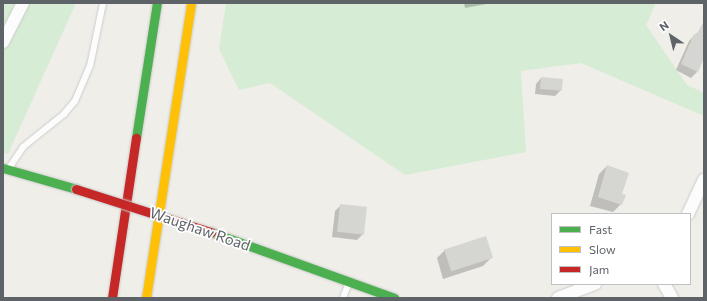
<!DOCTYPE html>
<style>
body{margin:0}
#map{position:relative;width:707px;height:301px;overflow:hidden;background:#efeee9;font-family:Commissioner,sans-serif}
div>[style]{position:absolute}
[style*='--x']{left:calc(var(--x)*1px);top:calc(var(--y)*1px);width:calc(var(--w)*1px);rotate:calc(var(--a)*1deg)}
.green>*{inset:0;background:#d7ecd4}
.shadow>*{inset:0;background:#0003}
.building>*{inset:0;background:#d5d5d2;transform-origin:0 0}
.roads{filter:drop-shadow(0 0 1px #cccccb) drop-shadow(0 0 1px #cccccb)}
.lane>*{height:6px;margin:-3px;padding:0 3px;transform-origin:3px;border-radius:3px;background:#fdfcfc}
.street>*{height:12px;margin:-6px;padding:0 6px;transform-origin:6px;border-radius:6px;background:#fdfcfc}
.fast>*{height:9px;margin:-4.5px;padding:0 4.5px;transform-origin:4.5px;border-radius:4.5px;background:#4caf50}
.slow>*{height:9px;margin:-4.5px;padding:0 4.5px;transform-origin:4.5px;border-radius:4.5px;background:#ffc107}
.jam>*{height:9px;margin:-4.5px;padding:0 4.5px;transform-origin:4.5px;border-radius:4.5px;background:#c62828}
.bridges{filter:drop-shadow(0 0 1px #cbcbca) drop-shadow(0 0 1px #cbcbca)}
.jam-bridge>*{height:9px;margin:-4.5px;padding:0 4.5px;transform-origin:4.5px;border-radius:4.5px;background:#c62828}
span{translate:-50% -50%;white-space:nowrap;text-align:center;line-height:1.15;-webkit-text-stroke:3.5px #fff;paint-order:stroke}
.street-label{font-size:15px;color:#5e6368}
.frame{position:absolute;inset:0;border:4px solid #5e6368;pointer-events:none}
.legend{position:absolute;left:551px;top:213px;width:140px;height:72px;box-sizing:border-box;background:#fff;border:1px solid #bfc1c3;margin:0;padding:5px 7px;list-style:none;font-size:12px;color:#5e6368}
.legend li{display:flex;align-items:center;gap:8px;height:20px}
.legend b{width:20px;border:1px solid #bfc1c3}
.north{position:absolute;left:651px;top:16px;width:40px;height:40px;-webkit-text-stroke:3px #fff;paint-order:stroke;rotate:325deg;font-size:11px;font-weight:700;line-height:16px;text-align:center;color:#5e6368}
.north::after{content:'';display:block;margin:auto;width:14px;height:18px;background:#5e6368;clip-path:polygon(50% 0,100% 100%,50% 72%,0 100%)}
</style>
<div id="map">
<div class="green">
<div style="clip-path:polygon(3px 3px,76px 3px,8px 154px,3px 152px)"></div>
<div style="clip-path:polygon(226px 3px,656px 3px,646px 25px,687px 85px,704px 93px,704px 116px,581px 63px,521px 71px,526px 152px,405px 175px,270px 83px,239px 90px,219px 49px)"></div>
</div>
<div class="shadow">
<div style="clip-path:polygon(464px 3px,492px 3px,465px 8px)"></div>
<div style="clip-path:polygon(699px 31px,704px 33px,704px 55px,697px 72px,691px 78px,676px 70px,689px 41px)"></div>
<div style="clip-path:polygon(541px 78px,561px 90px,555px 96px,535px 94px,536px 84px)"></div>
<div style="clip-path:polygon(607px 166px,621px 194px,621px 204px,613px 212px,590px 206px,599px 174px)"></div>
<div style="clip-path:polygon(341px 205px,363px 234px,357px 240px,332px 237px,335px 211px)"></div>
<div style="clip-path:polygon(445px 250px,492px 257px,483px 266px,443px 279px,437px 258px)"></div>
</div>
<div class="building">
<div style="clip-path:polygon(704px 21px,704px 58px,698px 72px,681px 64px,694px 34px,696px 35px)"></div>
<div style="left:541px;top:77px;width:22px;height:12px;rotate:5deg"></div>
<div style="clip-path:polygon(607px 165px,629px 173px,622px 194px,626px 195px,622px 205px,598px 197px)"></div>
<div style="left:340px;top:204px;width:27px;height:28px;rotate:6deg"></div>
<div style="left:486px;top:236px;width:23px;height:44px;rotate:72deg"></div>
</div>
<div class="roads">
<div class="lane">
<div style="--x:9;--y:168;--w:25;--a:-56"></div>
<div style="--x:23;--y:147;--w:53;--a:-38.8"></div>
<div style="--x:64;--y:114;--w:17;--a:-50"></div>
<div style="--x:75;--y:101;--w:38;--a:-67"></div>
<div style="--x:90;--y:66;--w:64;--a:-78.3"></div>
<div style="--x:343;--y:298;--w:17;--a:-69"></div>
</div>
<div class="street">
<div style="--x:3;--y:42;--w:44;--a:-62.9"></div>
<div style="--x:688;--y:214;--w:38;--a:-65"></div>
<div style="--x:664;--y:284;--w:16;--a:60"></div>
<div style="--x:558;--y:298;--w:40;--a:-21"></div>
</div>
<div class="fast">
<div style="--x:136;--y:138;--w:137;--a:-81.2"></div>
<div style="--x:3;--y:168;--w:76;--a:16"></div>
<div style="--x:211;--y:232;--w:195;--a:19.8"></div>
</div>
<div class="slow">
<div style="--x:146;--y:298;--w:298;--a:-81.3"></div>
</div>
<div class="jam">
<div style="--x:112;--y:298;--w:162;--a:-81.5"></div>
</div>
</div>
<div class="bridges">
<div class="jam-bridge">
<div style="--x:76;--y:189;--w:142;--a:17.7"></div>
</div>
</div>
<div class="street-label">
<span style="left:200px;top:229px;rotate:19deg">Waughaw Road</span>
</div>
<div class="frame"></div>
<ul class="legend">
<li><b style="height:5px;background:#4caf50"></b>Fast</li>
<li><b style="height:5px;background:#ffc107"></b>Slow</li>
<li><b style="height:5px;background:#c62828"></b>Jam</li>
</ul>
<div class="north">N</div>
</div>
